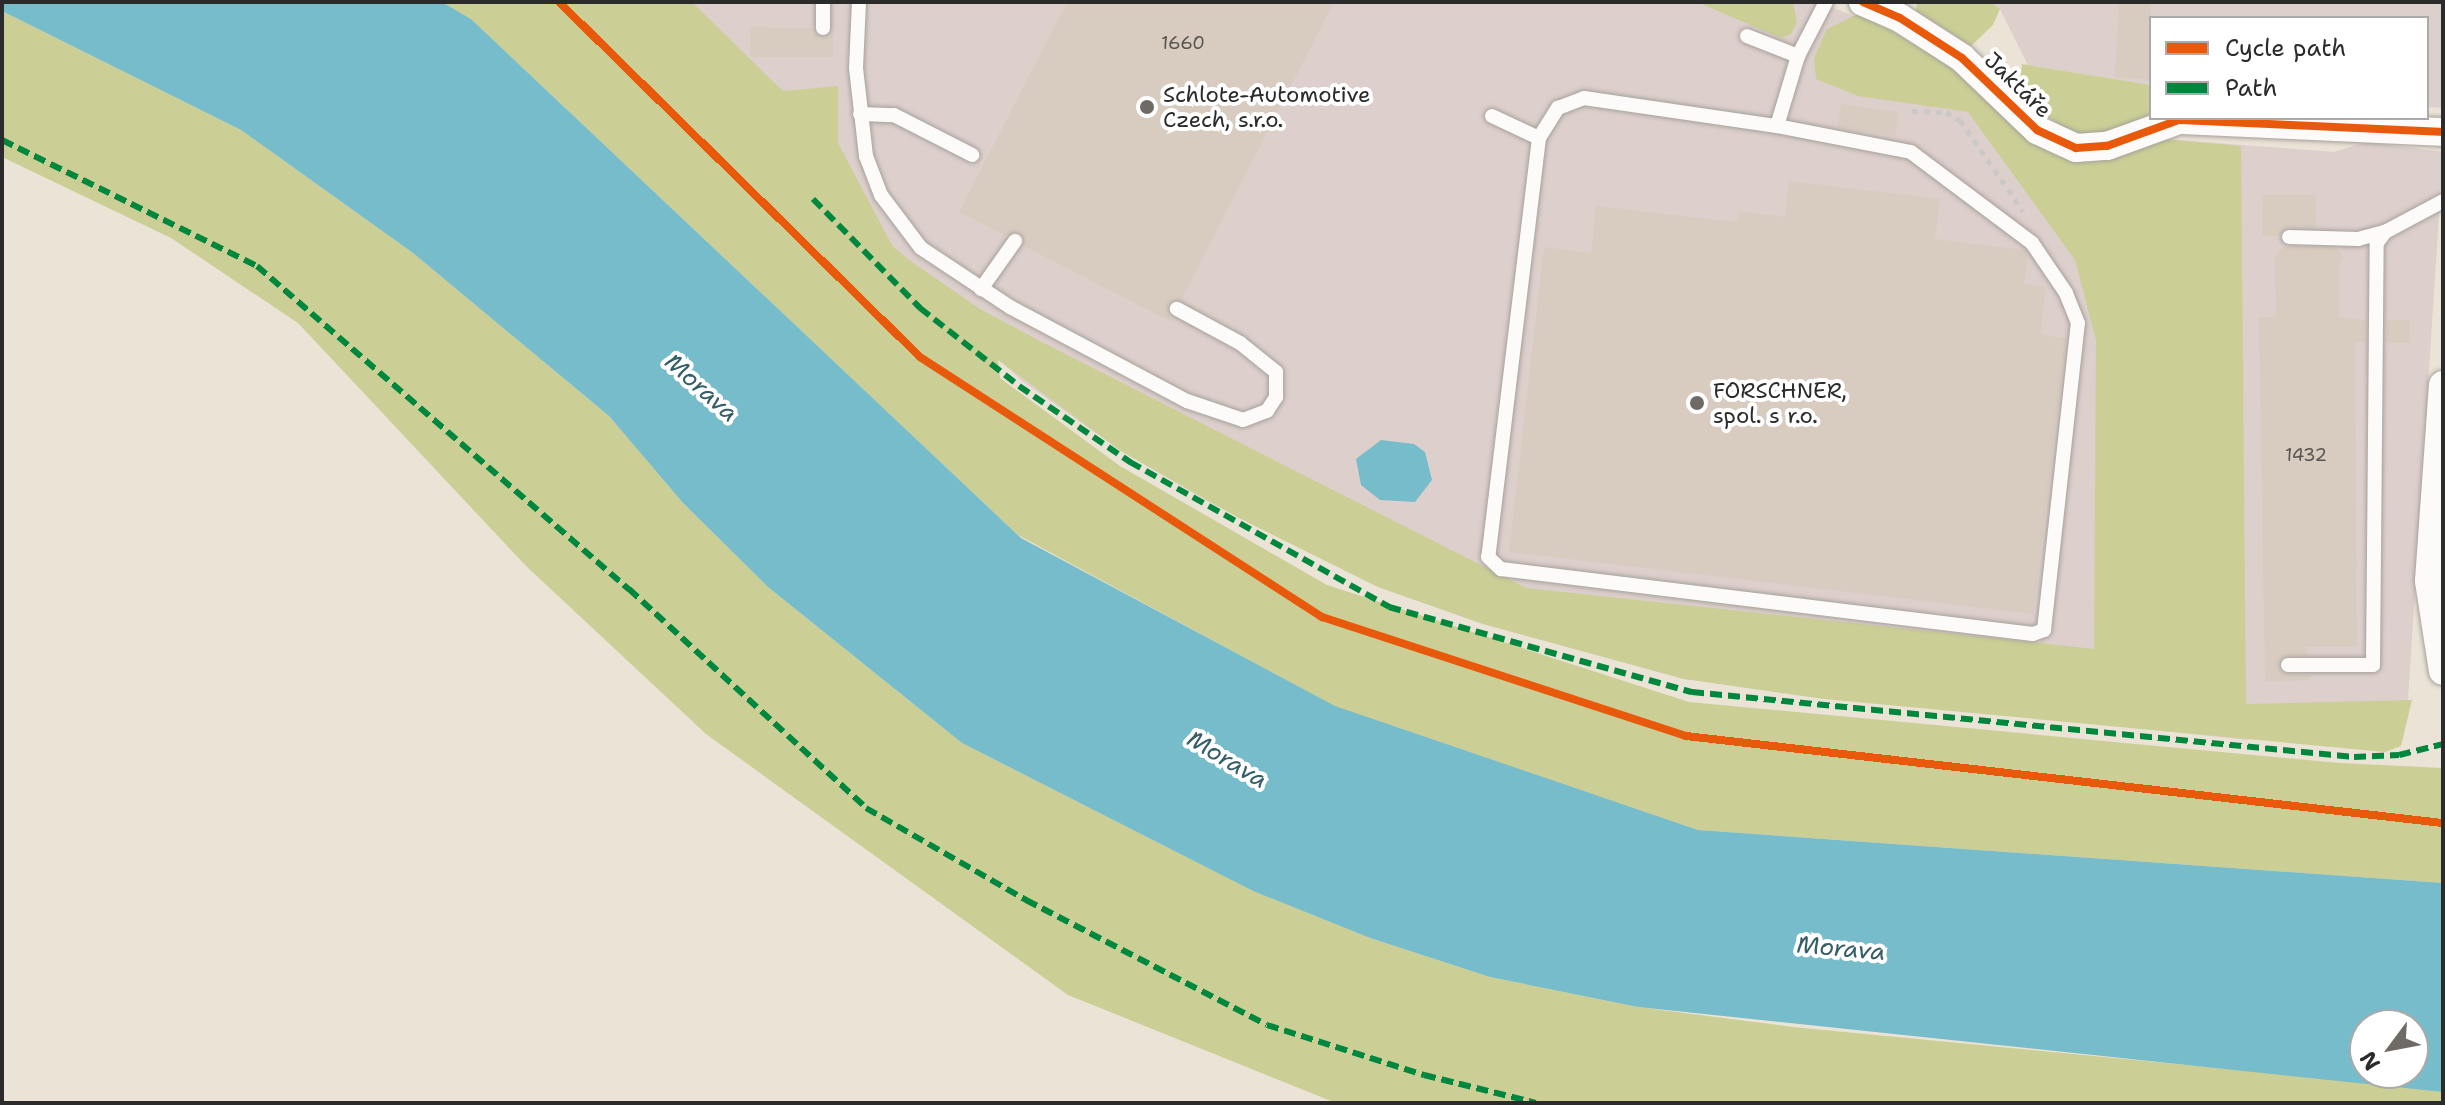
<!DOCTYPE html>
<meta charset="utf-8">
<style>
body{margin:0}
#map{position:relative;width:2445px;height:1105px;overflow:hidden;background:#ebe3d6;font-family:"Shantell Sans",sans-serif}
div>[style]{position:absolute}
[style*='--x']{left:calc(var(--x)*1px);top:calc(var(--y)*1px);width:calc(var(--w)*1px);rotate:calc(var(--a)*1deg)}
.industrial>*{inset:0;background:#ddcfcc}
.green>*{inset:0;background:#cbcf95}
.water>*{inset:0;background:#77bcca}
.building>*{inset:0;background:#d8ccc0;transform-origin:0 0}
.path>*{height:5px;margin-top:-2.5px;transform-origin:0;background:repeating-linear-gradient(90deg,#cac9c6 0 6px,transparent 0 12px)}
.roads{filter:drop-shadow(0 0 2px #a6a19a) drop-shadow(0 0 2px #a6a19a)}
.service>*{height:14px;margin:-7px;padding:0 7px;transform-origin:7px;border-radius:7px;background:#fcfbf9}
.minor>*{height:28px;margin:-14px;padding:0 14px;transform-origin:14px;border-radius:14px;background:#fcfbf9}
.quiet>*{height:6px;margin-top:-3px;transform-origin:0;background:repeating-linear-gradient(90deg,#00873e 0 12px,transparent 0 18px)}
.cycleway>*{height:8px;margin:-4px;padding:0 4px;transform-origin:4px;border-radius:4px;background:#e8590c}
.dots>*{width:22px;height:22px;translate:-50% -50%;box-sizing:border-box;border:4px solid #fff;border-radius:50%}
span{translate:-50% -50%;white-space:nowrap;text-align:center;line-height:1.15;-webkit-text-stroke:8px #fff;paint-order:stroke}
.number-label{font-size:18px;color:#575451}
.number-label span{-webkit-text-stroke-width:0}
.street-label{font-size:22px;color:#2b2b2b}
.poi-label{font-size:22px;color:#2b2b2b}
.left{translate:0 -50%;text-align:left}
.water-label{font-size:24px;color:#355e69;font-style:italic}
.frame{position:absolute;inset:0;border:4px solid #2b2b2b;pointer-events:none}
.legend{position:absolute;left:2149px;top:16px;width:280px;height:104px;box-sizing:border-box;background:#fff;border:2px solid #aaa;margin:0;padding:10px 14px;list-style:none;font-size:24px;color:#2b2b2b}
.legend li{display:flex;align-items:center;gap:16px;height:40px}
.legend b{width:40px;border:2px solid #aaa}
.north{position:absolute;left:2349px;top:1009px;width:80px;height:80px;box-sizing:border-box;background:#fff;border:2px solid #aaa;border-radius:50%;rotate:238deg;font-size:22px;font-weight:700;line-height:32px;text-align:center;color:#2b2b2b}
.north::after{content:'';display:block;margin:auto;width:28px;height:36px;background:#6e6b67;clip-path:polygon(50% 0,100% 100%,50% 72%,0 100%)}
</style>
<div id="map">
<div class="industrial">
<div style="clip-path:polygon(609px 2px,1820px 2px,1867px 22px,2026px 139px,2057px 156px,2089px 162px,2110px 158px,2152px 138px,2334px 152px,2367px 142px,2443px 152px,2408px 700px,2247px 740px,1684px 679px,1483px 624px,1378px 587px,1207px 501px,1121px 451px,1022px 381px)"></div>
<div style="clip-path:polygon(1974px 2px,2443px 2px,2443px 108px,2427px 107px,2427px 18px,2151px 18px,2151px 85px,2028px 65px,2000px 9px)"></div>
</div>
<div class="green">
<div style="clip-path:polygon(442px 2px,692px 2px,783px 91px,838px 86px,838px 143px,893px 247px,912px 262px,980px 309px,1042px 342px,1526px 588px,2094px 649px,2096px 340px,2075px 260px,1968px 112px,1858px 96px,1816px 79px,1814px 58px,1827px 29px,1856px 15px,1875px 21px,1962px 73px,2026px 139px,2057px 156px,2089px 162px,2110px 158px,2152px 138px,2241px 146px,2246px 704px,2412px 700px,2401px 746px,2385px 752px,1824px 699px,1684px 679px,1483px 624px,1378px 587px,1237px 517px,1121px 451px,998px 360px,1000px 378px,1120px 466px,1327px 585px,1689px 702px,2340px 763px,2443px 768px,2443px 883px,1698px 830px,1336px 707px,1018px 535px,471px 19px)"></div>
<div style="clip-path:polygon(1697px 2px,1793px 2px,1797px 22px,1791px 34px,1781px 38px)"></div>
<div style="clip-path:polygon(1917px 2px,1990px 2px,2000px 9px,1993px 25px,1971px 46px,1916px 11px)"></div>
<div style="clip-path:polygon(2px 11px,241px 130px,413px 253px,609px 416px,683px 503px,768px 587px,962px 743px,1253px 891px,1370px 938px,1490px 977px,1638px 1007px,1793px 1027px,2375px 1083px,2443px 1092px,2443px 1103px,1336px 1103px,1068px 995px,706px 734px,526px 566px,298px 323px,171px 238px,2px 157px)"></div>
<div style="clip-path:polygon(2022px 64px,2151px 85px,2151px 114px,2109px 132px,2085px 135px,2066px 129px,2040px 112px,2020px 87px)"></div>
</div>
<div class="water">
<div style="clip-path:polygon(evenodd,2px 2px,442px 2px,471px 19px,1021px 538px,1335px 706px,1698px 830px,2443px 883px,2443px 1092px,1638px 1007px,1490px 977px,1370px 938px,1253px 891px,962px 743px,768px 587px,683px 503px,609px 416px,413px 253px,241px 130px,2px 11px,2px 2px,2365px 1025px,2413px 1025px,2413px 1073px,2365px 1073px,2365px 1025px)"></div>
<div style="clip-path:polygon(1381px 440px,1414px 444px,1425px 452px,1432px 480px,1415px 502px,1380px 500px,1361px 485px,1356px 459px)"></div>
</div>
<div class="building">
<div style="clip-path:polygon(1067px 2px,1334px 2px,1181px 300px,1168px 305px,1170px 321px,1024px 246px,1020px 232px,1006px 236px,959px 212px)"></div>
<div style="clip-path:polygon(2119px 2px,2151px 2px,2151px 80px,2115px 77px)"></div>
<div style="clip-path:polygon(750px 27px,813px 28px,822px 38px,833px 29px,833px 57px,750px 57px)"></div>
<div style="left:1841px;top:104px;width:58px;height:24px;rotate:8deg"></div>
<div style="clip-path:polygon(1789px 181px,1940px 199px,1935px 239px,2025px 250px,2028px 255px,2024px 284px,2046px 287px,2040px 335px,2066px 338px,2033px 614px,1509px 552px,1544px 247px,1591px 253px,1596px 206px,1737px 222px,1739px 211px,1785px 217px)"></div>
<div style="clip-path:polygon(2263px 195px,2316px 195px,2316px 228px,2289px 227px,2279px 236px,2262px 236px)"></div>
<div style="clip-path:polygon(2285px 246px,2336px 248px,2344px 257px,2339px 264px,2339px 317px,2366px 320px,2366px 342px,2355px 342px,2357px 647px,2306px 647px,2307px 655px,2284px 656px,2278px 666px,2284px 674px,2310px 675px,2310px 680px,2265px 682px,2259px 317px,2276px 317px,2275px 256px)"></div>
<div style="left:2386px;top:320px;width:24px;height:23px"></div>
</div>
<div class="path">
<div style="--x:1912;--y:111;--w:34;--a:2"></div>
<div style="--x:1946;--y:112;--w:16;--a:30"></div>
<div style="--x:1960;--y:120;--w:111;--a:55.3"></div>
</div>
<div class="roads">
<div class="service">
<div style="--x:823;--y:2;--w:26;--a:90"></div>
<div style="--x:859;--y:2;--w:66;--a:92.6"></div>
<div style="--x:856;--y:68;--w:89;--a:83.5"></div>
<div style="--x:866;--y:156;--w:42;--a:69"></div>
<div style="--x:881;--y:195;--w:66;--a:53"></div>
<div style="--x:921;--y:248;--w:107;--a:33.5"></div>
<div style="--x:1010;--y:307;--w:200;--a:28"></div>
<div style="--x:1187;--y:401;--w:59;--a:18.7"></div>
<div style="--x:1243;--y:420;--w:26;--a:-21"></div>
<div style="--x:1267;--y:411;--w:17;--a:-57"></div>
<div style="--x:1276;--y:397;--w:25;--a:-90"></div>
<div style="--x:1276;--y:372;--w:46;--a:-141.1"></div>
<div style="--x:1240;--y:343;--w:72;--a:-151.6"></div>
<div style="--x:1747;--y:36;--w:55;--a:21.4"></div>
<div style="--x:860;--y:114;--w:34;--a:2"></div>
<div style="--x:894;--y:115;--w:88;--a:27.1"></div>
<div style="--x:1492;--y:116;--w:52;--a:25.1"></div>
<div style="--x:1539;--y:138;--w:36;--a:-58"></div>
<div style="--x:1558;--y:108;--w:28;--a:-21"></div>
<div style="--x:1584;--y:98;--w:195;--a:8.3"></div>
<div style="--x:1539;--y:138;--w:422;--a:96.9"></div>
<div style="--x:1488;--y:557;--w:18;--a:43"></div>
<div style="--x:1501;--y:569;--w:536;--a:6.97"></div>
<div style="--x:2033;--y:634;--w:12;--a:-20"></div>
<div style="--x:2044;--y:630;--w:309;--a:-83.7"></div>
<div style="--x:2078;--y:323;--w:32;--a:-112"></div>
<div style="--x:2066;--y:293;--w:60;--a:-124.2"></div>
<div style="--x:2032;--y:243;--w:151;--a:-143.1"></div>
<div style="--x:1911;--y:152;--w:136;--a:-169"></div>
<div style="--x:1777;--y:126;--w:73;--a:-73.3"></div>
<div style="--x:1798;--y:56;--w:61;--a:-62.6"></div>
<div style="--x:2289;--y:237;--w:69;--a:1.7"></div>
<div style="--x:2358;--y:239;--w:28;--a:-15"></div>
<div style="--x:981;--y:289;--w:59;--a:-54.7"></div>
<div style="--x:2288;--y:665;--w:85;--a:0"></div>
<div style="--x:2373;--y:665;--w:422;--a:-89.5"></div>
<div style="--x:2377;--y:243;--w:14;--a:-54"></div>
<div style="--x:2385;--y:232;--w:66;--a:-28.1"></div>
</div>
<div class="minor">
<div style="--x:1863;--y:2;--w:40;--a:23.4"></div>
<div style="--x:1900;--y:18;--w:74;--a:32.8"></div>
<div style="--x:1962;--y:58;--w:104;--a:43.8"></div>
<div style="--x:2037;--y:130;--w:43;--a:24.8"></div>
<div style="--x:2076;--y:148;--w:31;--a:-4"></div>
<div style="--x:2107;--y:146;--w:77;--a:-19.9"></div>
<div style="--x:2179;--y:120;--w:264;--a:2.6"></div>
<div style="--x:2443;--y:385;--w:196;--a:94.1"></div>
<div style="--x:2429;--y:581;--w:91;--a:81.2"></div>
</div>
</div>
<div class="quiet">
<div style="--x:2;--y:140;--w:284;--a:26.3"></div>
<div style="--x:257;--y:266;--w:493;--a:41"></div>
<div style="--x:629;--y:589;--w:323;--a:42.7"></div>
<div style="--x:866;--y:808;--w:185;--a:29.9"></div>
<div style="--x:1026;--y:900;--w:271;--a:27.4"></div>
<div style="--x:1267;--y:1025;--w:165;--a:17.7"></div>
<div style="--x:1424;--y:1075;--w:115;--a:14"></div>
<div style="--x:813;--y:199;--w:153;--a:45.5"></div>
<div style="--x:920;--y:308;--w:126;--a:38.2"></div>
<div style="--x:1019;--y:386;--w:135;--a:34.4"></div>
<div style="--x:1130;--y:462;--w:297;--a:29.2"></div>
<div style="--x:1389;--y:607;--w:315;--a:15.7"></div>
<div style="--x:1692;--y:692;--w:665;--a:5.61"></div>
<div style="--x:2354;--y:757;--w:45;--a:-2.5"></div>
<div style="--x:2399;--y:755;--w:45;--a:-14"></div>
</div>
<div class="cycleway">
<div style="--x:559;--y:2;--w:506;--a:44.52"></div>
<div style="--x:920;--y:357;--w:479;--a:32.9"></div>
<div style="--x:1322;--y:617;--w:383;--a:18.1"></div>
<div style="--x:1686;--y:736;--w:762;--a:6.56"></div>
<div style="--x:1863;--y:2;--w:40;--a:23.4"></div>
<div style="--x:1900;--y:18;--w:74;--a:32.8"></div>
<div style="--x:1962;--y:58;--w:104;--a:43.8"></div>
<div style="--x:2037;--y:130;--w:43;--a:24.8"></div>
<div style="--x:2076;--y:148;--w:31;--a:-4"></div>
<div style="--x:2107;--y:146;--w:77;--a:-19.9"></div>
<div style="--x:2179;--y:120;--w:264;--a:2.6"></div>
</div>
<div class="dots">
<div style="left:1147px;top:107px;background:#6e6b67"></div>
<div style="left:1697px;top:403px;background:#6e6b67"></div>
</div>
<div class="number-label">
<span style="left:1183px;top:43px">1660</span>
<span style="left:2306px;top:455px">1432</span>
</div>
<div class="street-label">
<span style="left:2018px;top:85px;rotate:44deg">Jaktáře</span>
</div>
<div class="poi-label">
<span class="left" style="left:1163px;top:107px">Schlote-Automotive<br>Czech, s.r.o.</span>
<span class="left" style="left:1713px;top:403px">FORSCHNER,<br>spol. s r.o.</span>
</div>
<div class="water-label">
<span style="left:701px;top:388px;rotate:42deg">Morava</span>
<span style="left:1227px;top:760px;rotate:31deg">Morava</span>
<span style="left:1841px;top:949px;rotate:5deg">Morava</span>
</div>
<div class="frame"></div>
<ul class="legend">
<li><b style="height:10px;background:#e8590c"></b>Cycle path</li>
<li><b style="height:10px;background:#00873e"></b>Path</li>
</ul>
<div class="north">N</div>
</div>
